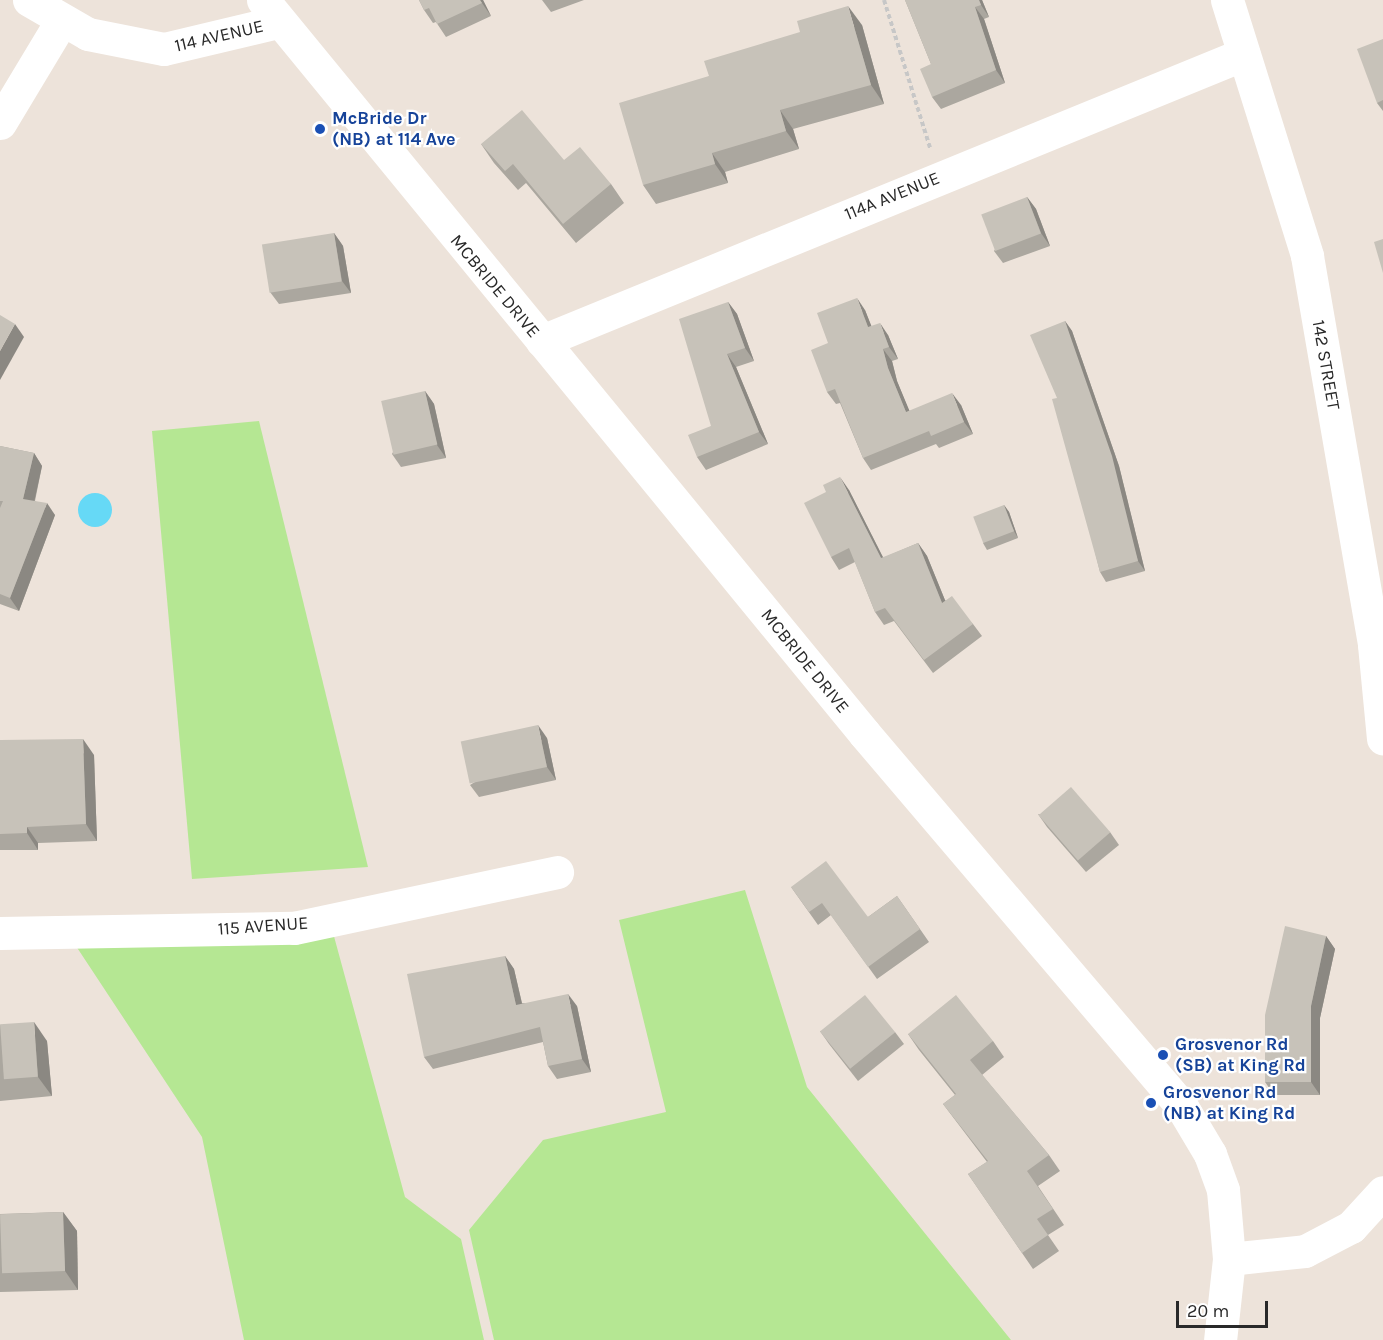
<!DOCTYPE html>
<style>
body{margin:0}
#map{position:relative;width:1383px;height:1340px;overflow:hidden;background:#ede3da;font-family:Karla,sans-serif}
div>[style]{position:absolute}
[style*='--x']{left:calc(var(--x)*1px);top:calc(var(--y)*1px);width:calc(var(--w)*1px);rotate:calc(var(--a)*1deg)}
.green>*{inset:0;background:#b5e793}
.water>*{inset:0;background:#66d9f6}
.round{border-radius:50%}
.path>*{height:4px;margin-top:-2px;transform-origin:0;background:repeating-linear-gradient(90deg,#c7c7c7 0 4.5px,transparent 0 7.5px)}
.street>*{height:33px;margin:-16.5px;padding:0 16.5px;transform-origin:16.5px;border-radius:16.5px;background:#fff}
.secondary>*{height:33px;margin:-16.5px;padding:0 16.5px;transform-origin:16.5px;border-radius:16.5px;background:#fff}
.wall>*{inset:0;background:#aba79f}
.shaded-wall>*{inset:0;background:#8b8882}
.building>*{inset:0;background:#c7c2b9;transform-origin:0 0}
.dots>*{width:16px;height:16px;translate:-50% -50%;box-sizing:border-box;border:3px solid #fff;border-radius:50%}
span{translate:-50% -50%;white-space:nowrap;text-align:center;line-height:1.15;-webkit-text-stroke:4.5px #fff;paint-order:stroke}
.street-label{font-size:18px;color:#292929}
.transit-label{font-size:18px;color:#164399;font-weight:700}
.left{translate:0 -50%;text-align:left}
.scale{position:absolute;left:1176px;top:1301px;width:92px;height:27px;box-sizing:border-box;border:3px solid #292929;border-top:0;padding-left:8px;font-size:18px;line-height:21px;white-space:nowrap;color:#292929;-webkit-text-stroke:4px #fff;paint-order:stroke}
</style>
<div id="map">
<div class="green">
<div style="clip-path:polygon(259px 421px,368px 867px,192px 879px,152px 431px)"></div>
<div style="clip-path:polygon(745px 890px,807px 1087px,1011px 1340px,494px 1340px,469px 1230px,543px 1140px,666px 1112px,619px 920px)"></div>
<div style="clip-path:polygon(332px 929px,405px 1197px,461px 1239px,484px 1340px,244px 1340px,202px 1137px,74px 943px)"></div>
</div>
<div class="water">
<div class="round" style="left:78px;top:493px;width:34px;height:34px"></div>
</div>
<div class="path">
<div style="--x:884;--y:0;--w:155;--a:72.7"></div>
</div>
<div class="street">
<div style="--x:29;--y:0;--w:68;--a:30"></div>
<div style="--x:88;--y:34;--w:77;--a:11.2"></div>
<div style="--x:164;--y:49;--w:116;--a:-13.4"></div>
<div style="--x:1227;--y:0;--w:268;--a:72.6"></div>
<div style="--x:1307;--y:256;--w:395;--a:80.2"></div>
<div style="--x:1374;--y:645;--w:94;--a:84.5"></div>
<div style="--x:0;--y:123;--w:117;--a:-59"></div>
<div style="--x:542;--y:341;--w:758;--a:-22.24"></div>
<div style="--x:0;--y:933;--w:294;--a:-1"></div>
<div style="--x:294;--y:928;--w:269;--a:-12"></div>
<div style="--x:1229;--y:1259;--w:76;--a:-6"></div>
<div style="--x:1305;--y:1251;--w:52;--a:-27.6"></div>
<div style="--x:1351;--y:1227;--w:47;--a:-47.6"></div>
</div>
<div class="secondary">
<div style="--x:263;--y:0;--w:948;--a:50.65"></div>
<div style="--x:864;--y:733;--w:491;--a:49.6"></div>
<div style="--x:1182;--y:1107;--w:55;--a:59.2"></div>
<div style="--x:1210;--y:1154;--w:38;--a:70"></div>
<div style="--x:1223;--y:1190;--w:69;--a:85"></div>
<div style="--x:1229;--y:1259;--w:81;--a:96.3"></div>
</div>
<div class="wall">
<div style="clip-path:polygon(419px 0,483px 0,491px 16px,446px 37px,436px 22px,433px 23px,424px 10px)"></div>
<div style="clip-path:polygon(542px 0,584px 0,551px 12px)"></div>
<div style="clip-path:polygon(905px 0,982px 0,989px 17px,984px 19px,1005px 83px,941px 109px,932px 97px,931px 64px)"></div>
<div style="clip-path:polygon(862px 25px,884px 104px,793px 129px,799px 149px,725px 172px,728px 183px,656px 204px,643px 185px,709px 76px)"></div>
<div style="clip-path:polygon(1383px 39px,1383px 111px,1377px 103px)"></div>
<div style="clip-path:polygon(481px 144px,564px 160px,611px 184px,624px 203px,576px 243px,526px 183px,518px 190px,494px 163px)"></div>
<div style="clip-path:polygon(1027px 197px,1036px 209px,1050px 246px,1003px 263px,994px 251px)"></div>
<div style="clip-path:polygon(334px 233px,343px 246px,351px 293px,279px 304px,270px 292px)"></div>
<div style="clip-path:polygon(728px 302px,737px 314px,754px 361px,736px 367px,768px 444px,706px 470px,697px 457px,711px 426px)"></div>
<div style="clip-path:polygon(865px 310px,871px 326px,888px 335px,898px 359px,892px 361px,897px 381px,909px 411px,961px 405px,973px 434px,939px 448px,936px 444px,871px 470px,863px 458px,840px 403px,836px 404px,827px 392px,828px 343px)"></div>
<div style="clip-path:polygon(1065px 321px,1072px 331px,1119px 466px,1145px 571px,1106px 582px,1100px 572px,1057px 398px)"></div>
<div style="clip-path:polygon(425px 391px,434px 404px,446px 458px,401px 467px,392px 454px)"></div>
<div style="clip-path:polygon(0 446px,34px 453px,42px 466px,35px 501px,55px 515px,19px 611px,0 604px)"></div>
<div style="clip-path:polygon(849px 490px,883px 558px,918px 543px,927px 556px,945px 600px,973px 624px,982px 636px,933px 673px,894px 621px,884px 625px,875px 612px,855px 562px,839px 570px,831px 557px)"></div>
<div style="clip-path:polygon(1004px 505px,1009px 512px,1018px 538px,987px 550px,983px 543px)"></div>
<div style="clip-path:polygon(547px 738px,556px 780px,479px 797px,470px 785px)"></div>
<div style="clip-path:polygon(0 740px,94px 755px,97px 841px,38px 843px,38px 850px,0 850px)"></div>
<div style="clip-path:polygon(1038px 814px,1110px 832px,1119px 845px,1086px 872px,1047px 827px)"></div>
<div style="clip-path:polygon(791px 887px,868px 917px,897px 896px,929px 942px,877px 979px,831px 915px,818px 925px)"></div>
<div style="clip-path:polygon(1326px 936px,1335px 949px,1320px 1018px,1320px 1095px,1274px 1095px,1265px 1082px)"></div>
<div style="clip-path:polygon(505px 956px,514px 969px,522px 1003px,577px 1006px,591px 1072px,557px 1079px,548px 1066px,543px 1042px,433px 1069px,424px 1057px)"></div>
<div style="clip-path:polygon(0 1025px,47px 1041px,52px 1096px,0 1101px)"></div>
<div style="clip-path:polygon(820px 1031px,895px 1032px,904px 1044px,858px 1081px,829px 1044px)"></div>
<div style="clip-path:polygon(908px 1034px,993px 1041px,1004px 1057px,982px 1075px,1049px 1155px,1060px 1171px,1038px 1186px,1064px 1225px,1048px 1235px,1059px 1251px,1033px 1269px,968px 1174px,987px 1162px,943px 1104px,955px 1095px,919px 1050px)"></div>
<div style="clip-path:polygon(63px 1212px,77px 1231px,78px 1290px,0 1292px,0 1214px)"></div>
</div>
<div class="shaded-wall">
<div style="clip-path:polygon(480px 0,483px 0,491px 16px,482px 3px)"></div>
<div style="clip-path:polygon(979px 0,982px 0,989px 17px,981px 5px)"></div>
<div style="clip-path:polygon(848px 6px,862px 25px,884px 104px,871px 85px)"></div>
<div style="clip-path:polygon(975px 7px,984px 19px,1005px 83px,996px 70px)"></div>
<div style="clip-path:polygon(780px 110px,793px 129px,799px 149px,786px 131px)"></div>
<div style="clip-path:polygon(712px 153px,725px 172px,728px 183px,715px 164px)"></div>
<div style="clip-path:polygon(1027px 197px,1036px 209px,1050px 246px,1041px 233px)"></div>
<div style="clip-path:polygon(334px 233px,343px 246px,351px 293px,342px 281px)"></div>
<div style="clip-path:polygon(857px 298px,865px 310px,877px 340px,868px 327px)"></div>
<div style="clip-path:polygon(728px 302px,737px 314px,754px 361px,745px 348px)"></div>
<div style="clip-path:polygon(1065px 321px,1072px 331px,1119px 466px,1145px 571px,1138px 561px)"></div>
<div style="clip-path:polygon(880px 323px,888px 335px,898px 359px,889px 347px)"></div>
<div style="clip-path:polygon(15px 324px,24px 337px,0 380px,0 351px)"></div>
<div style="clip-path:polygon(883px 349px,892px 361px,897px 381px,915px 424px,906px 412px,888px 368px)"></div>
<div style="clip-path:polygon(727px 354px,736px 367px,768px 444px,759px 432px)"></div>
<div style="clip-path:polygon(425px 391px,434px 404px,446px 458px,437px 445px)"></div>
<div style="clip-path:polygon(952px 393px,961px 405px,973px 434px,964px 422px)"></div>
<div style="clip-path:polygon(34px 453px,42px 466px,32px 512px,23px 499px)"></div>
<div style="clip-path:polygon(840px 477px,849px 490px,890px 571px,881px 558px)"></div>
<div style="clip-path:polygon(47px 503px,55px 515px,19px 611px,10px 598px)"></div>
<div style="clip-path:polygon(1004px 505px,1009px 512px,1018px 538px,1014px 531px)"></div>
<div style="clip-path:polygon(918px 543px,927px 556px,951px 615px,942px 603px)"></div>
<div style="clip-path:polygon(538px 725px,547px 738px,556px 780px,547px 767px)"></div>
<div style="clip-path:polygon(83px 739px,94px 755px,97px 841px,86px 824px)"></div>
<div style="clip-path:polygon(27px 827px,38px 843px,38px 850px,27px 833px)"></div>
<div style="clip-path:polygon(1326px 936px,1335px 949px,1320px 1018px,1320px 1095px,1311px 1082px,1311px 1006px)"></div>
<div style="clip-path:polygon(505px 956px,514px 969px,525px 1017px,516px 1005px)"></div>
<div style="clip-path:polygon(568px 994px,577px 1006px,591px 1072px,582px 1059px)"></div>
<div style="clip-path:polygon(34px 1022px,47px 1041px,52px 1096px,38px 1077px)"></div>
<div style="clip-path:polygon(63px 1212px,77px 1231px,78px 1290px,65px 1271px)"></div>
</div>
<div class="building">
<div style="clip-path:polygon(419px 0,480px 0,482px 3px,437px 24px,429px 8px,424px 10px)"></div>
<div style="clip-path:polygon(905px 0,979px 0,981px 5px,975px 7px,996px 70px,932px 97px,920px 69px,931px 64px)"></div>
<div style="clip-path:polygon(848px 6px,871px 85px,780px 110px,786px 131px,712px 153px,715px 164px,643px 185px,619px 103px,709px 76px,704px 61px,800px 32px,797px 21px)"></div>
<div style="clip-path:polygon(1383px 39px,1383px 100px,1377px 103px,1357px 49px)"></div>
<div style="clip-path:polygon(522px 110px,564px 160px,580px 147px,611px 184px,563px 224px,513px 164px,505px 171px,481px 144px)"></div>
<div style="left:1027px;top:197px;width:39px;height:49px;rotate:69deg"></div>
<div style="left:334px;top:233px;width:49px;height:73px;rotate:81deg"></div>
<div style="clip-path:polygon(1383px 239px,1383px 273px,1374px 242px)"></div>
<div style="clip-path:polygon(857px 298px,868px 327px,880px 323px,889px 347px,883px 349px,888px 368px,906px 412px,952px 393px,964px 422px,931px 436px,929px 431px,863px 458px,835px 389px,827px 392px,811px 350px,828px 343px,817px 313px)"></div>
<div style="clip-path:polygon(728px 302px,745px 348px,727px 354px,759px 432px,697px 457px,688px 435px,711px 426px,679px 319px)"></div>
<div style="clip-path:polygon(0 315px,15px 324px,0 351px)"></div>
<div style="clip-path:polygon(1065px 321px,1112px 456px,1138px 561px,1100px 572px,1052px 399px,1057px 398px,1030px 335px)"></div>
<div style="left:425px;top:391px;width:55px;height:45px;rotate:77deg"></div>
<div style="clip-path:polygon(0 446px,34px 453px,23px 499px,47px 503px,10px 598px,0 594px,0 508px,3px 501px,0 501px)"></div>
<div style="clip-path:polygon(840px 477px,881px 558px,918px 543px,942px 603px,952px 596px,973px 624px,924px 660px,885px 608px,875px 612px,849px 548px,831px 557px,804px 503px,826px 492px,823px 485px)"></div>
<div style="left:1004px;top:505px;width:28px;height:33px;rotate:69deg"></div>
<div style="left:538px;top:725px;width:43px;height:79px;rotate:78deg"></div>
<div style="clip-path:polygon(83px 739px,86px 824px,27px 827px,27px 833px,0 834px,0 740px)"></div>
<div style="left:1071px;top:787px;width:60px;height:43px;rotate:49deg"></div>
<div style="clip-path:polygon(826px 861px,868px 917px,897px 896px,920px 929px,868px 967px,822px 903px,809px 912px,791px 887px)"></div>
<div style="clip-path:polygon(1285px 926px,1326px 936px,1311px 1006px,1311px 1082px,1265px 1082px,1265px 1015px)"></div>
<div style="clip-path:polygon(505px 956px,516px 1005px,568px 994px,582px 1059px,548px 1066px,540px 1027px,424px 1057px,407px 974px)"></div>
<div style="left:865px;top:995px;width:48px;height:58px;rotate:51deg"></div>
<div style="clip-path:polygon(956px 995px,993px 1041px,970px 1060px,1049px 1155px,1027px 1171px,1053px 1209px,1037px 1219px,1048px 1235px,1022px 1253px,968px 1174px,988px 1161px,943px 1104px,956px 1094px,908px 1034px)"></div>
<div style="left:34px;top:1022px;width:55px;height:34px;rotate:86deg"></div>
<div style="left:63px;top:1212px;width:59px;height:63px;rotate:88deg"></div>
</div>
<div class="dots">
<div style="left:320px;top:129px;background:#1a4fb4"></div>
<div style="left:1163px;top:1055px;background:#1a4fb4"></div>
<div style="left:1151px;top:1103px;background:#1a4fb4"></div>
</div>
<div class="street-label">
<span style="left:219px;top:36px;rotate:-13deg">114 AVENUE</span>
<span style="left:892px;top:196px;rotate:-22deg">114A AVENUE</span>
<span style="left:495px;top:286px;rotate:50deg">MCBRIDE DRIVE</span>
<span style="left:1326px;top:365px;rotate:80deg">142 STREET</span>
<span style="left:805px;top:661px;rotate:51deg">MCBRIDE DRIVE</span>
<span style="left:263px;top:926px;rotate:-4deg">115 AVENUE</span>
</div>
<div class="transit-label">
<span class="left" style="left:332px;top:129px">McBride Dr<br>(NB) at 114 Ave</span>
<span class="left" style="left:1175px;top:1055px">Grosvenor Rd<br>(SB) at King Rd</span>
<span class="left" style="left:1163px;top:1103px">Grosvenor Rd<br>(NB) at King Rd</span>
</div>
<div class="scale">20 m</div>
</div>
